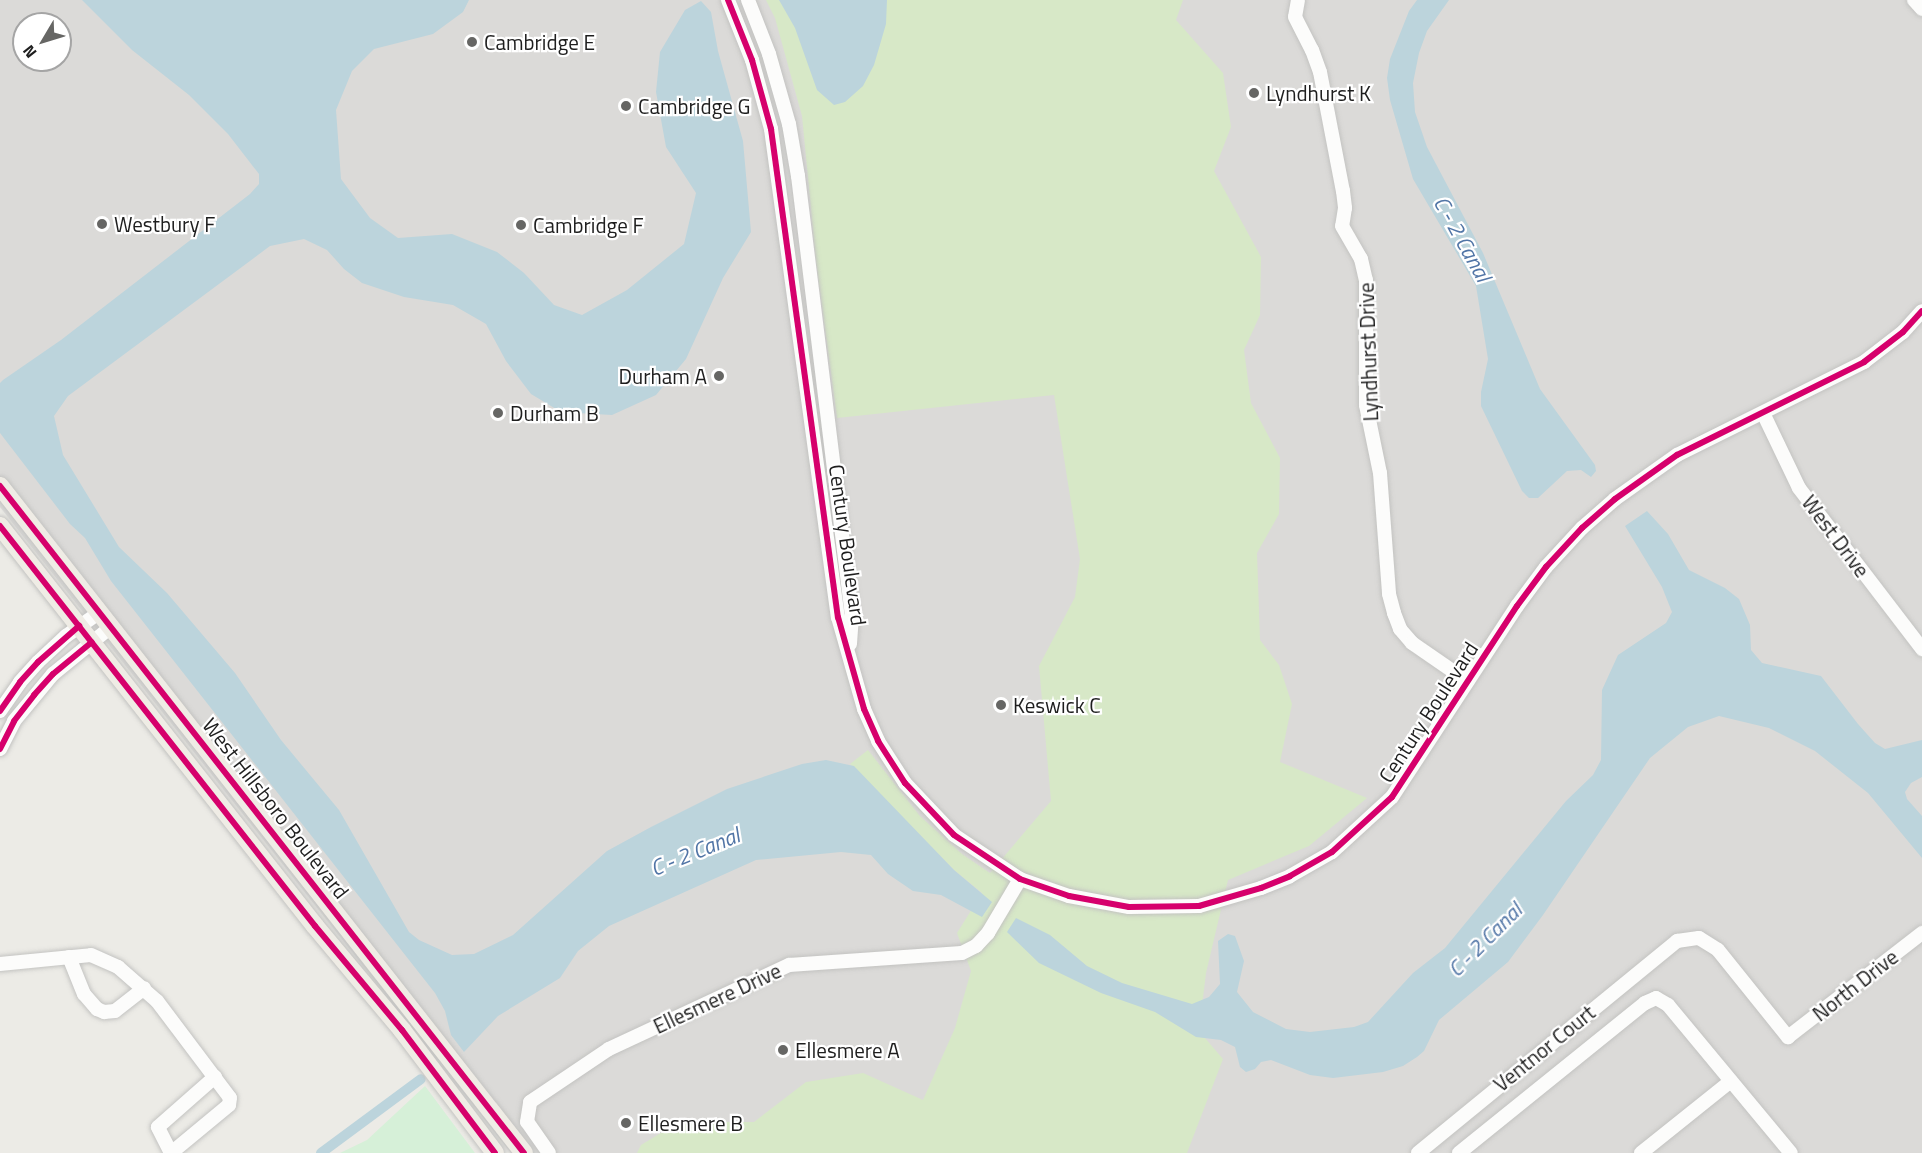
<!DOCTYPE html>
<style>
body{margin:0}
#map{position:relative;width:1922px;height:1153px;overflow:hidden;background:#ecebe6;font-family:"Titillium Web",sans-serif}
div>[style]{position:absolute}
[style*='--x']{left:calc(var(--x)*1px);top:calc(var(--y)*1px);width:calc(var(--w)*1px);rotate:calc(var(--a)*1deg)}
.residential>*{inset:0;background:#dbdad8}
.grass>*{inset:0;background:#d7e8c7}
.park>*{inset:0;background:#d6f0d8}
.water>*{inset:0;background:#bcd4dc}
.canal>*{height:10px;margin:-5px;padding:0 5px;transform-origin:5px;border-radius:5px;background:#bcd4dc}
.roads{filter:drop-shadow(0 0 2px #c3c3c1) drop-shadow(0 0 2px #c3c3c1)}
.minor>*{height:14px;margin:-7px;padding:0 7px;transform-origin:7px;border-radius:7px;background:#fcfcfb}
.major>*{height:18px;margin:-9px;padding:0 9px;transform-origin:9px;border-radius:9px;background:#efece5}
.cycleway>*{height:6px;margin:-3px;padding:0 3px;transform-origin:3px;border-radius:3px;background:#d6006c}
.dots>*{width:16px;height:16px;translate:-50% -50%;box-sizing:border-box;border:3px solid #fff;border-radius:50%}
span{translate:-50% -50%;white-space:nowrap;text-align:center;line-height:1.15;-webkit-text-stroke:4.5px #fff;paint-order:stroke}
.poi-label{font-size:21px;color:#1e1e1e}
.left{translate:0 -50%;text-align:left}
.right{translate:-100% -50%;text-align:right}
.street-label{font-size:21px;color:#1e1e1e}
.water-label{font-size:22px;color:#5175a6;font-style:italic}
.north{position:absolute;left:12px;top:12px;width:60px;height:60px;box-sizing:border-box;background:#fff;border:2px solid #a5a5a5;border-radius:50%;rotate:232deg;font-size:16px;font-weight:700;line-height:24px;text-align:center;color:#1e1e1e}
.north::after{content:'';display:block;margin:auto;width:21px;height:27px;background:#666664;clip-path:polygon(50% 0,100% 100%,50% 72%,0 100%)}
</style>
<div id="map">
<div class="residential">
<div style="clip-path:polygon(evenodd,0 0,1922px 0,1922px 1153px,511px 1153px,0 507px,0 0,24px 24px,60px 24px,60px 60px,24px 60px,24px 24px)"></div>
</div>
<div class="grass">
<div style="clip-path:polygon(766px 0,1183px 0,1176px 20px,1223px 73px,1231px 127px,1214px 171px,1261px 257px,1260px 315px,1244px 350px,1251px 403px,1280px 458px,1279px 514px,1257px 553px,1260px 640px,1279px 665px,1292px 704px,1280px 762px,1367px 798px,1309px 846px,1228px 880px,1206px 973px,1199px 1031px,1223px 1059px,1187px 1153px,637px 1153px,641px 1145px,679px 1122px,754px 1122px,806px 1082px,863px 1073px,923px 1100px,955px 1028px,971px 971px,957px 933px,982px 893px,954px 870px,850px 764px,868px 750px,920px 816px,962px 854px,990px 873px,1051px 801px,1039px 666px,1075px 597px,1080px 559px,1054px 395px,837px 418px,816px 261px,802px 116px,775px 18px)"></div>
</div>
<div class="park">
<div style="clip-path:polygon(425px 1086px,475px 1153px,340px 1153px,367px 1140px)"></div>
</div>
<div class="water">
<div style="clip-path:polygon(82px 0,469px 0,463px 12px,433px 34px,374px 49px,352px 71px,336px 110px,341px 179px,370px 218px,398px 238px,452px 234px,497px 252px,524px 273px,554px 305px,582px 315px,627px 290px,684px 244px,696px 193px,666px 147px,656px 92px,660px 52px,685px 10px,701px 1px,711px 12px,718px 51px,743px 141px,751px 232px,723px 278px,686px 359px,656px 395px,612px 415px,561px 412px,531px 394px,506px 361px,486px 324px,453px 305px,404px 297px,362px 283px,344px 269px,327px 250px,304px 239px,270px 246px,68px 396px,54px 416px,63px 455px,119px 547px,167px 593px,235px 673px,281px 740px,339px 810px,409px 932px,419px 940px,452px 955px,474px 954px,513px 935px,607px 851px,651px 827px,727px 789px,802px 764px,826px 760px,854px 766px,954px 870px,992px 902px,982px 917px,941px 895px,913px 891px,888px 874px,871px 855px,841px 852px,756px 860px,609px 926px,578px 951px,560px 978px,498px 1016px,464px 1052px,451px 1035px,445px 1011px,435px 993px,111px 581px,85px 538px,70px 524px,0 433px,0 383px,3px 380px,61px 340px,250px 194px,259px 184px,259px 174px,228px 134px,189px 95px,132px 50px)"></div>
<div style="clip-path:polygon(779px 0,887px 0,886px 24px,874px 65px,863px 86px,845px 102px,834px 105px,817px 90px,795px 28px)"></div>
<div style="clip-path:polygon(1417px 0,1449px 0,1427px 31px,1419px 53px,1413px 83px,1415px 112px,1427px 147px,1483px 253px,1540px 389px,1595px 465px,1596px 471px,1591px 477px,1581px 470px,1567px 471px,1538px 498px,1529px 498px,1522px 491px,1481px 406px,1481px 392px,1488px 359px,1476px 286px,1413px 179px,1390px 100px,1387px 78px,1390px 59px,1409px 11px)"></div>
<div style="clip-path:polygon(1647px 511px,1668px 534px,1689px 570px,1725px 588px,1739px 599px,1750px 625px,1751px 650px,1762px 663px,1821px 676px,1858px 724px,1875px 743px,1885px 749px,1922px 740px,1922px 777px,1911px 783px,1905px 792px,1907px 799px,1922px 816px,1922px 858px,1868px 793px,1815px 751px,1769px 728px,1719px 716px,1688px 727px,1650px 758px,1543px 915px,1508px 962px,1439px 1020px,1424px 1051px,1417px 1057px,1403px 1066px,1383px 1072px,1333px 1078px,1310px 1075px,1271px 1060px,1261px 1062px,1255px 1069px,1246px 1072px,1240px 1067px,1235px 1047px,1221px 1040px,1196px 1037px,1155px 1012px,1101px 993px,1039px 963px,1007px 932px,1016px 918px,1050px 935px,1087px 966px,1122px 983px,1192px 1004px,1209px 997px,1220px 984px,1218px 941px,1228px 934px,1235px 936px,1244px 961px,1237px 992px,1253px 1012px,1286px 1029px,1310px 1032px,1354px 1027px,1368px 1022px,1413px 973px,1445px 948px,1566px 801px,1593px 775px,1601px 760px,1602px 690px,1618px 655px,1666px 623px,1672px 612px,1662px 587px,1625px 526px)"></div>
</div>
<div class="canal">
<div style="--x:321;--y:1153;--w:124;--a:-36.5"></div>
</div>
<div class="roads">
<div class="minor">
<div style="--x:728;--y:0;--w:65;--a:68.2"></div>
<div style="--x:752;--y:60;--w:72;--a:74.6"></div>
<div style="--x:771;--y:129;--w:493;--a:82.2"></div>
<div style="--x:838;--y:617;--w:96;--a:74.2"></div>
<div style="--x:864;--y:709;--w:35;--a:66"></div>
<div style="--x:878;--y:741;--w:50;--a:57.3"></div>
<div style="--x:905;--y:783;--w:71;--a:46.7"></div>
<div style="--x:954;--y:835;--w:79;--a:33.7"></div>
<div style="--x:1020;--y:879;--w:52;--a:19.1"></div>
<div style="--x:1069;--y:896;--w:61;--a:10.4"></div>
<div style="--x:1129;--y:907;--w:70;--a:-0.8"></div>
<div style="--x:1199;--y:906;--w:65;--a:-16.2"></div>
<div style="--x:1261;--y:888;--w:31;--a:-22"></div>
<div style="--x:1290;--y:876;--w:48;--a:-29.7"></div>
<div style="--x:1332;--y:852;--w:81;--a:-42.5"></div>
<div style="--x:1392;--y:797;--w:228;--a:-56.8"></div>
<div style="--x:1517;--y:606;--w:49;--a:-53.4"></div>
<div style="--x:1546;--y:567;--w:53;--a:-47.3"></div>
<div style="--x:1582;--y:528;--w:44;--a:-41.3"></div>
<div style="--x:1615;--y:499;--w:76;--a:-35.4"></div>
<div style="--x:1677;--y:455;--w:209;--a:-26.4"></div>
<div style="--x:1864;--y:362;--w:49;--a:-37.6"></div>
<div style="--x:1903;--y:332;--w:28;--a:-48"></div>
<div style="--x:748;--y:0;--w:58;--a:68.7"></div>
<div style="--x:769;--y:54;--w:73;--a:74.1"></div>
<div style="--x:789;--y:124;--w:53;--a:80.2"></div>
<div style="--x:798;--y:176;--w:442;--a:83"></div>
<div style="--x:852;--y:615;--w:29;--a:94"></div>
<div style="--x:1298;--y:0;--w:17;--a:100"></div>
<div style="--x:1295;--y:17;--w:37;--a:63"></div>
<div style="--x:1312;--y:50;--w:23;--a:70"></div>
<div style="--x:1320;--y:72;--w:121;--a:79.1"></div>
<div style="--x:1343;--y:191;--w:17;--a:83"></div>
<div style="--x:1345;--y:208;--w:18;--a:99"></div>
<div style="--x:1342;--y:226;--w:38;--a:60"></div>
<div style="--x:1361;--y:259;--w:22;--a:77"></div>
<div style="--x:1366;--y:280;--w:125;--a:90"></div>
<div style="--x:1366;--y:405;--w:69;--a:78.4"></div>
<div style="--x:1380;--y:473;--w:121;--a:85.7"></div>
<div style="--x:1389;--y:594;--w:20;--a:75"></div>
<div style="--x:1394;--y:613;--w:17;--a:69"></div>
<div style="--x:1400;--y:629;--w:18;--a:49"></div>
<div style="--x:1412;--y:643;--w:67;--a:34.6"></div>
<div style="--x:1914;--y:0;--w:12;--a:48"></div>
<div style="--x:1764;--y:415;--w:81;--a:64.4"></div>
<div style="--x:1799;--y:488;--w:203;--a:52.6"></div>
<div style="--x:0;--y:711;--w:35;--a:-55"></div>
<div style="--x:20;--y:682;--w:27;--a:-48"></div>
<div style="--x:38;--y:662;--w:38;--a:-43"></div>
<div style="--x:66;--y:636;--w:42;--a:-35.2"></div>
<div style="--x:0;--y:749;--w:31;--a:-63"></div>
<div style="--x:14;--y:721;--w:61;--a:-50.3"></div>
<div style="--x:53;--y:674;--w:76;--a:-39.1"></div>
<div style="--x:69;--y:957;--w:40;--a:68"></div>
<div style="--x:84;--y:994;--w:20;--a:49"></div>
<div style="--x:97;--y:1009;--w:8;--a:23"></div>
<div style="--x:104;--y:1012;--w:11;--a:-5"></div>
<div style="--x:115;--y:1011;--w:37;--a:-38"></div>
<div style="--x:0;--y:964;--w:91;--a:-5.6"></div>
<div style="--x:91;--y:955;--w:30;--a:24"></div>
<div style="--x:118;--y:967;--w:52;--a:41.1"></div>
<div style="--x:157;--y:1001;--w:121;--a:53"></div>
<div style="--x:230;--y:1098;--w:7;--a:98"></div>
<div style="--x:229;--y:1105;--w:75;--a:140.4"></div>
<div style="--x:171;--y:1153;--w:29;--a:-117"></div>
<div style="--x:158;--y:1127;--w:76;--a:-41.3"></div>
<div style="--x:549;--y:1153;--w:38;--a:-125"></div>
<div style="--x:527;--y:1122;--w:20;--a:-81"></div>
<div style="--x:530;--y:1102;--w:95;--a:-33.9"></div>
<div style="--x:609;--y:1049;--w:199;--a:-25"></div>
<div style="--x:789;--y:965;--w:173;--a:-4"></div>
<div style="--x:962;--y:953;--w:16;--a:-27"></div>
<div style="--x:976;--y:946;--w:18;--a:-47"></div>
<div style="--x:988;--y:933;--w:63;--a:-59.3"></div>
<div style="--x:1418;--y:1153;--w:335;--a:-39.3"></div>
<div style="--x:1677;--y:941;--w:22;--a:-8"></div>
<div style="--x:1699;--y:938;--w:22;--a:32"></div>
<div style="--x:1718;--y:950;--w:112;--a:51.2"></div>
<div style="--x:1788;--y:1037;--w:170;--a:-37.8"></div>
<div style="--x:1459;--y:1153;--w:239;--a:-38.9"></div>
<div style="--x:1645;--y:1003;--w:12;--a:-24"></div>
<div style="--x:1656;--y:998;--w:14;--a:30"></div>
<div style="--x:1668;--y:1005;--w:192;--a:50.3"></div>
<div style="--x:1641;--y:1153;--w:115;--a:-38.7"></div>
</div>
<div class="major">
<div style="--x:0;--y:486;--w:848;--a:51.85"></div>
<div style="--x:0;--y:526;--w:509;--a:51.78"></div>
<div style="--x:315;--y:926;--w:136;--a:50.1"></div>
<div style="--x:402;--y:1030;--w:154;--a:52.9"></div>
</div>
</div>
<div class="cycleway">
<div style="--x:728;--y:0;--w:65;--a:68.2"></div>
<div style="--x:752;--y:60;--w:72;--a:74.6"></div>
<div style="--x:771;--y:129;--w:493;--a:82.2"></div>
<div style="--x:838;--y:617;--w:96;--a:74.2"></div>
<div style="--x:864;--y:709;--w:35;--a:66"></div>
<div style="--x:878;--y:741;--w:50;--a:57.3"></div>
<div style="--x:905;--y:783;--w:71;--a:46.7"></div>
<div style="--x:954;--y:835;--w:79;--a:33.7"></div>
<div style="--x:1020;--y:879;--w:52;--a:19.1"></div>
<div style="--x:1069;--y:896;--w:61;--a:10.4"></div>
<div style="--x:1129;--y:907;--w:70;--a:-0.8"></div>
<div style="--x:1199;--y:906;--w:65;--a:-16.2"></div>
<div style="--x:1261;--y:888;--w:31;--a:-22"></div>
<div style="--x:1290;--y:876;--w:48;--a:-29.7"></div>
<div style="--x:1332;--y:852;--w:81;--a:-42.5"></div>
<div style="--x:1392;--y:797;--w:228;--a:-56.8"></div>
<div style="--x:1517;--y:606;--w:49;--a:-53.4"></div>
<div style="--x:1546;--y:567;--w:53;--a:-47.3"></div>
<div style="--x:1582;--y:528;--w:44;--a:-41.3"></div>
<div style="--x:1615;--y:499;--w:76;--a:-35.4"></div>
<div style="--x:1677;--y:455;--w:209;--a:-26.4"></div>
<div style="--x:1864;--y:362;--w:49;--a:-37.6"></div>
<div style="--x:1903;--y:332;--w:28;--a:-48"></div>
<div style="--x:0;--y:486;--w:848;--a:51.85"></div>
<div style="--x:0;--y:526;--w:509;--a:51.78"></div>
<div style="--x:315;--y:926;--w:136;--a:50.1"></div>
<div style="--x:402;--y:1030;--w:154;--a:52.9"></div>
<div style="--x:0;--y:711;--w:35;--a:-55"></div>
<div style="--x:20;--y:682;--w:27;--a:-48"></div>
<div style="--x:38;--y:662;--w:55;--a:-41.3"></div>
<div style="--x:0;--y:749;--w:31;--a:-63"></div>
<div style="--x:14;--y:721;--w:33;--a:-52"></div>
<div style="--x:34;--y:695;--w:28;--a:-48"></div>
<div style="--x:53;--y:674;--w:50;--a:-39.4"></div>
</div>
<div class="dots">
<div style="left:472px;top:42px;background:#666664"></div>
<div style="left:1254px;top:93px;background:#666664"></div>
<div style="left:626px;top:106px;background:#666664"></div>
<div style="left:102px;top:224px;background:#666664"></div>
<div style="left:521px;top:225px;background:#666664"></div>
<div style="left:719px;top:376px;background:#666664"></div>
<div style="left:498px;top:413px;background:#666664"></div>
<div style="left:1001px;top:705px;background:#666664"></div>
<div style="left:783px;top:1050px;background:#666664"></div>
<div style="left:626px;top:1123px;background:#666664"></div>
</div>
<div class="poi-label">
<span class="left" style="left:484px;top:42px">Cambridge E</span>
<span class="left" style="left:1266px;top:93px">Lyndhurst K</span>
<span class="left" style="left:638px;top:106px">Cambridge G</span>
<span class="left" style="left:114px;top:224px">Westbury F</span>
<span class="left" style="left:533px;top:225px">Cambridge F</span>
<span class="right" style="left:707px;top:376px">Durham A</span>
<span class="left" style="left:510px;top:413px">Durham B</span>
<span class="left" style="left:1013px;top:705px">Keswick C</span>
<span class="left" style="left:795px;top:1050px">Ellesmere A</span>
<span class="left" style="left:638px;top:1123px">Ellesmere B</span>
</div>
<div class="street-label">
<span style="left:1368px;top:352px;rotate:-92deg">Lyndhurst Drive</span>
<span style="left:1836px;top:536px;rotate:53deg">West Drive</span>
<span style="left:848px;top:545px;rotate:82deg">Century Boulevard</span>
<span style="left:1428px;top:712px;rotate:-57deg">Century Boulevard</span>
<span style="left:276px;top:808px;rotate:52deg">West Hillsboro Boulevard</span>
<span style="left:1855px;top:985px;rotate:-38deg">North Drive</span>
<span style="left:717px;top:998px;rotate:-25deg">Ellesmere Drive</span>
<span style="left:1544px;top:1048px;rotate:-39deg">Ventnor Court</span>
</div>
<div class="water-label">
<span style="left:1462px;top:239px;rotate:61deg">C - 2 Canal</span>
<span style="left:695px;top:852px;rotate:-22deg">C - 2 Canal</span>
<span style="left:1485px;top:940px;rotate:-45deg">C - 2 Canal</span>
</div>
<div class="north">N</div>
</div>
